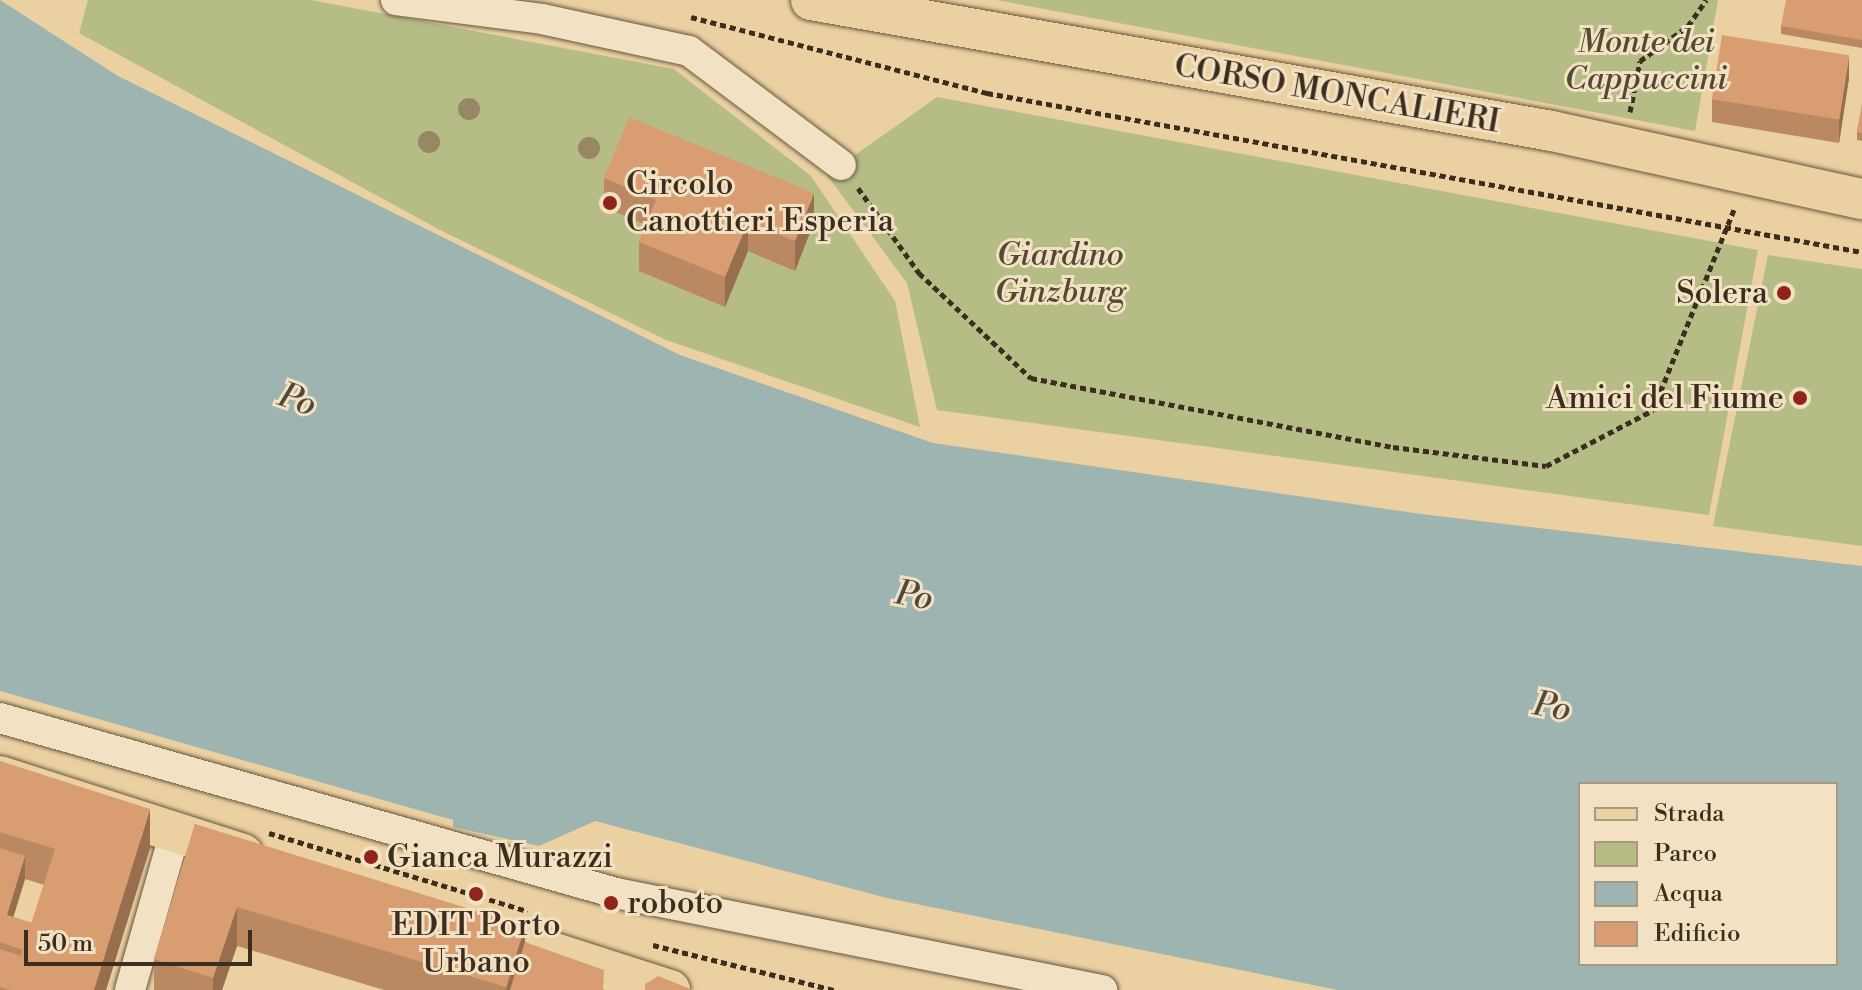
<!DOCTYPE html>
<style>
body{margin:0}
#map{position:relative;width:1862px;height:990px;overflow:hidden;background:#ebd1a2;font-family:"Libre Bodoni",serif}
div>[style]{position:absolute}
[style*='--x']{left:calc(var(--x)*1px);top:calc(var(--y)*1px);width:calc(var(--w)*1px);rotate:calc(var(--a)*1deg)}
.green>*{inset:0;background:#b6bc86}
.water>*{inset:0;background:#9db4b1}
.path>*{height:5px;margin-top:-2.5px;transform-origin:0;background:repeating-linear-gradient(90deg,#3c2d1e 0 6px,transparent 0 10px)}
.roads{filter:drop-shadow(0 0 2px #68563f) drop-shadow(0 0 2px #68563f)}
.minor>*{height:30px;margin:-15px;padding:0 15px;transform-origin:15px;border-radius:15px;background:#f2e1c3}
.major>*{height:40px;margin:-20px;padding:0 20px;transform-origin:20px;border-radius:20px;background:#ebd1a2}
.trees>*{width:22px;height:22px;margin:-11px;border-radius:50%;background:#988765}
.wall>*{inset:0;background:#ba8861}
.shaded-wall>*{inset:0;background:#976f4f}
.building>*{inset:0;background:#d89e71;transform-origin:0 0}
.dots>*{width:22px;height:22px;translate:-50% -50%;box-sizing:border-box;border:4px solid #f2e1c3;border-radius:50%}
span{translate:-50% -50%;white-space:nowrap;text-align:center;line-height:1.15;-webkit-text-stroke:6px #f2e1c3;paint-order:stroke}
.park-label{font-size:32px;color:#544a33;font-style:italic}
.street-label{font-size:32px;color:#3c2d1e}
.poi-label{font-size:32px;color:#3c2d1e}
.left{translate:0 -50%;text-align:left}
.right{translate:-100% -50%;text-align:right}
.water-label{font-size:34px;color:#4f483b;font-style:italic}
.legend{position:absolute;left:1578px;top:782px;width:260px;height:184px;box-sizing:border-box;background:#f2e1c3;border:2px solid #a99981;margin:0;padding:10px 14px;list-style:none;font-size:24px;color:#3c2d1e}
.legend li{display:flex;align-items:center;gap:16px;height:40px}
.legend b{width:40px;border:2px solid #a99981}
.scale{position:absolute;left:24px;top:930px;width:228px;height:36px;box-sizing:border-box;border:4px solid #3c2d1e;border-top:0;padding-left:10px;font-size:24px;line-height:28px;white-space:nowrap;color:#3c2d1e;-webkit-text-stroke:6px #f2e1c3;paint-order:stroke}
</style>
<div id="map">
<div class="green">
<div style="clip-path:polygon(88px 0,311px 0,674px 69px,811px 176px,895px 301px,920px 427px,666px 340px,440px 230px,79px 33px)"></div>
<div style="clip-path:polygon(996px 0,1718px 0,1695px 131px)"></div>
<div style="clip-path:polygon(937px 97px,1758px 250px,1709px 515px,937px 410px,907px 283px,827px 175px)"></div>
<div style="clip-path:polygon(1768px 255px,1862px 269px,1862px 546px,1713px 526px)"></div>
</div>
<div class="water">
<div style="clip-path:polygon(evenodd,0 0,118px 76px,680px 355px,933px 443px,1421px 514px,1862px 566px,1862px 990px,1338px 990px,887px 898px,595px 821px,539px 846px,453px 827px,453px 820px,0 691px,0 0,1580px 784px,1836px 784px,1836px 964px,1580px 964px,1580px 784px)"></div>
</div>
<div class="path">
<div style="--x:691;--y:17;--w:306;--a:14.4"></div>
<div style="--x:987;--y:93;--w:889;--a:10.3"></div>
<div style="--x:1630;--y:112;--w:52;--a:-78.9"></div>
<div style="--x:1640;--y:61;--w:59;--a:-36.1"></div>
<div style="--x:1688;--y:26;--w:32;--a:-55"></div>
<div style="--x:858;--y:188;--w:105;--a:54.3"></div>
<div style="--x:919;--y:273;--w:154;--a:43.2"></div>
<div style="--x:1031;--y:378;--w:369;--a:10.8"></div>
<div style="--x:1393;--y:447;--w:154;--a:7.1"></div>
<div style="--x:1546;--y:466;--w:121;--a:-27.6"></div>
<div style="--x:1653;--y:410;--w:219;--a:-68"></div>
<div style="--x:269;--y:833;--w:270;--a:16.8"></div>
<div style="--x:653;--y:945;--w:186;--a:14"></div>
</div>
<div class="roads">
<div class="minor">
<div style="--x:396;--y:0;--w:147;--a:7.4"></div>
<div style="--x:542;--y:19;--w:150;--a:12.3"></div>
<div style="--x:689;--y:51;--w:190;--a:36.9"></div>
<div style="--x:0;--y:718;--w:640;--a:15.86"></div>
<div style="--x:616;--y:893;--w:496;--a:11.3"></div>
<div style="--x:130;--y:990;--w:164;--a:-74.1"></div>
</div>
<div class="major">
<div style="--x:811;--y:0;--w:752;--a:10.03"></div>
<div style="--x:1552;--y:131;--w:317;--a:12.4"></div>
<div style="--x:0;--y:776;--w:255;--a:17.8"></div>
<div style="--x:533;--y:946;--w:144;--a:17.8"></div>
</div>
</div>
<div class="trees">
<div style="left:469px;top:109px"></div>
<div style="left:429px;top:142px"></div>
<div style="left:589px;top:148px"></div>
</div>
<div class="wall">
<div style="clip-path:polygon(1862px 0,1862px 48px,1781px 34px,1781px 26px)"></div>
<div style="clip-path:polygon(1849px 78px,1839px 143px,1712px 122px,1712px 99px)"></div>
<div style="clip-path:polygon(1862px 105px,1862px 141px,1857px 140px,1857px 132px)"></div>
<div style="clip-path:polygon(604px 178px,814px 222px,795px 271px,748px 251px,725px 307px,639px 271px,639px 242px,646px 225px,604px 207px)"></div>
<div style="clip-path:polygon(evenodd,0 761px,150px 848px,106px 990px,0 990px,0 761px,25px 879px,44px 885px,32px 923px,13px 917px,25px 879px)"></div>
<div style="clip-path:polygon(195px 824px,525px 942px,604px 990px,384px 990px,237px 946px,222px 990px,154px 990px,154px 959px)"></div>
</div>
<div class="shaded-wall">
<div style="clip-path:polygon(1849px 55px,1849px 78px,1839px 143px,1839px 120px)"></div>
<div style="clip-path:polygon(814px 193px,814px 222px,795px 271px,795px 241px)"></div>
<div style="clip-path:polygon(748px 222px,748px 251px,725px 307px,725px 277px)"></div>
<div style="clip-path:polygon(150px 809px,150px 848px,106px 990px,94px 990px)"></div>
<div style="clip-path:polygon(25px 856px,25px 879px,7px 938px,7px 915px)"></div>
<div style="clip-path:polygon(237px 907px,237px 946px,222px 990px,213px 990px,213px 978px)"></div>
<div style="clip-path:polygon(525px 926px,525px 965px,517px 990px,506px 990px)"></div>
</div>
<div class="building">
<div style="clip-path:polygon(1786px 0,1862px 0,1862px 40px,1781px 26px)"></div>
<div style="left:1722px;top:35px;width:129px;height:65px;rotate:9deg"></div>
<div style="clip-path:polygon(1862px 105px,1862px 133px,1857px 132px)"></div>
<div style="clip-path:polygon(629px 117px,814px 193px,795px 241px,748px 222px,725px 277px,639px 242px,656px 200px,604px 178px)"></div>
<div style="clip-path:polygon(0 761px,150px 809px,94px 990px,10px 990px,55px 849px,0 832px)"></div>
<div style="clip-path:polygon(195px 824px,525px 926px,506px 987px,237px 907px,213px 978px,154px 959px)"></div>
<div style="clip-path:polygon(0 848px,25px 856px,7px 915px,32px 923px,23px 950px,0 942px)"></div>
<div style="clip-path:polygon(525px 942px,604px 970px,603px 990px,510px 990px)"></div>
<div style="clip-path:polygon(0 949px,21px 956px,10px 990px,0 987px)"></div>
<div style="clip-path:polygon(658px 976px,693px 990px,645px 990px,645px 984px)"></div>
</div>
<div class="dots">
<div style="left:610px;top:203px;background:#8f2418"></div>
<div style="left:1784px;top:293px;background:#8f2418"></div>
<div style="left:1800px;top:398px;background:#8f2418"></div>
<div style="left:371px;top:857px;background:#8f2418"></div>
<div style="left:476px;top:894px;background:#8f2418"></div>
<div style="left:611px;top:903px;background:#8f2418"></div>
</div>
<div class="park-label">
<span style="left:1646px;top:61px">Monte dei<br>Cappuccini</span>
<span style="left:1060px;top:274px">Giardino<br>Ginzburg</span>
</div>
<div class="street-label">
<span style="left:1337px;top:94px;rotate:10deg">CORSO MONCALIERI</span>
</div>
<div class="poi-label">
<span class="left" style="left:626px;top:203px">Circolo<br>Canottieri Esperia</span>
<span class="right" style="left:1768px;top:293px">Solera</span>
<span class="right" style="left:1784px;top:398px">Amici del Fiume</span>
<span class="left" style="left:387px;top:857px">Gianca Murazzi</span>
<span class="left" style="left:627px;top:903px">roboto</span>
<span style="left:476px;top:944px">EDIT Porto<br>Urbano</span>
</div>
<div class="water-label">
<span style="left:297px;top:401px;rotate:19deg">Po</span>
<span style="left:914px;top:597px;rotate:10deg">Po</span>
<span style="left:1552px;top:708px;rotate:10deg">Po</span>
</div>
<ul class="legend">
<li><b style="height:10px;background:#ebd1a2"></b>Strada</li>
<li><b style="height:22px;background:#b6bc86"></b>Parco</li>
<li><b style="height:22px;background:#9db4b1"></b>Acqua</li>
<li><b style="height:22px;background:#d89e71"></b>Edificio</li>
</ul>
<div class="scale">50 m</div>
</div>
